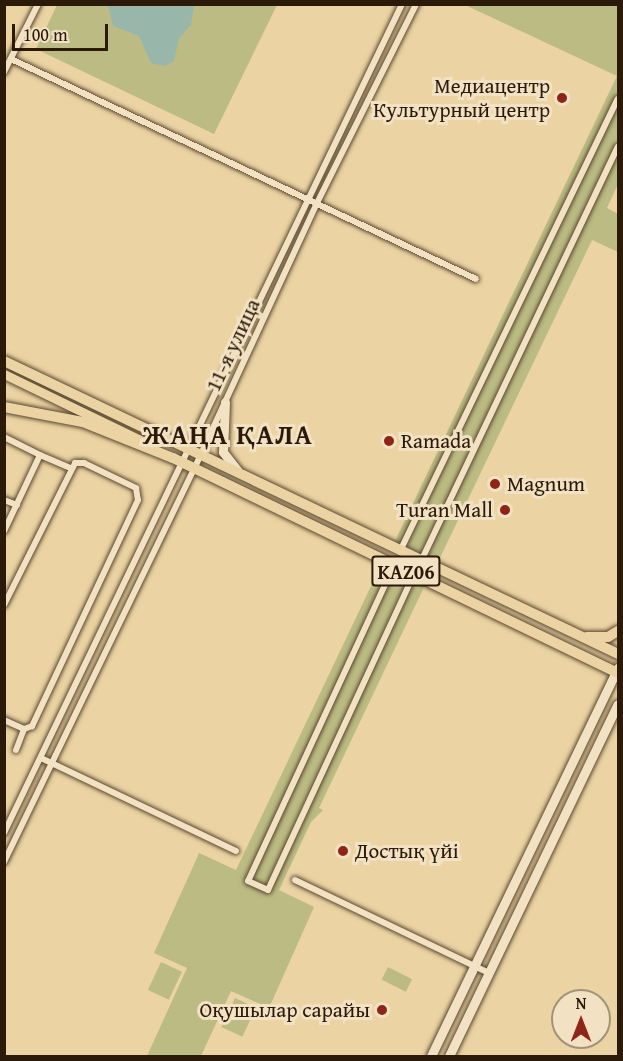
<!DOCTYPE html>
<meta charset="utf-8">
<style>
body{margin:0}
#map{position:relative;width:623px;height:1061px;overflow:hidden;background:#ebd3a3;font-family:"Gentium Book Plus",serif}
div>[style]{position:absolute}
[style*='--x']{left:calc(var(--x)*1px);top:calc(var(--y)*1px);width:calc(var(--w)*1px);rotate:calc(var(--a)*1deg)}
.green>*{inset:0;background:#bbbb83;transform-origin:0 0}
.water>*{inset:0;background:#98b7aa}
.roads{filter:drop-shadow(0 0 2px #5b4830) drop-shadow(0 0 2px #5b4830)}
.street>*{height:6px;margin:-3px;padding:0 3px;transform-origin:3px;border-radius:3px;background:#f2e2c3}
.secondary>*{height:9px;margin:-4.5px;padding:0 4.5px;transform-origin:4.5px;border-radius:4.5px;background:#f2e2c3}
.primary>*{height:9px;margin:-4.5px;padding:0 4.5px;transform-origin:4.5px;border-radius:4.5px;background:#ebd3a3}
.highway>*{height:10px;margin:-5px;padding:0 5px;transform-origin:5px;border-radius:5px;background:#ebd3a3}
.dots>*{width:16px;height:16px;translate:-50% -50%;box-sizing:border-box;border:3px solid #f2e2c3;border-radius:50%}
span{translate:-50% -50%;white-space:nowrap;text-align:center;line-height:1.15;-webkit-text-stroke:6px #f2e2c3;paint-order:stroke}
.shield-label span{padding:2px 4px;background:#f2e2c3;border:2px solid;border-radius:4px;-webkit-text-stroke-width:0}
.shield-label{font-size:20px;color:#2b1a0a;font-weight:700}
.poi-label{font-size:21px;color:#2b1a0a}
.right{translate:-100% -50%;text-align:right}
.left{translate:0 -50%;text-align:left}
.street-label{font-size:21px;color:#2b1a0a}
.district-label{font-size:27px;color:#2b1a0a;font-weight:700;letter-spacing:1.5px}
.frame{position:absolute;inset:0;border:6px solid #2b1a0a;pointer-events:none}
.north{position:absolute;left:551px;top:989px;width:60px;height:60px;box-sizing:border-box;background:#f2e2c3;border:2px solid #a29279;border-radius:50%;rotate:0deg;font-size:16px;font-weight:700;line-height:24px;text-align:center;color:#2b1a0a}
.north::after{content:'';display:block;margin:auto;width:21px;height:27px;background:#8f2418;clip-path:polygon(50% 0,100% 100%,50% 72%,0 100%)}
.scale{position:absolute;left:12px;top:24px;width:96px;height:27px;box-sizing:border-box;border:3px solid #2b1a0a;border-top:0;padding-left:8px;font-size:18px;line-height:21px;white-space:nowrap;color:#2b1a0a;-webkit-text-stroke:4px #f2e2c3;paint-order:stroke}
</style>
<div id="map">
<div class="green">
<div style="clip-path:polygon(57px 5px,277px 5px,214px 134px,36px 49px)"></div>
<div style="clip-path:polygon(465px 5px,618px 5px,618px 184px,607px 208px,618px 214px,618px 252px,592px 240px,438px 562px,395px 541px,617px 76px)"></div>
<div style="clip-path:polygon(381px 565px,426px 583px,319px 808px,323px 810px,311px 822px,279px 890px,314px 907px,269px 1008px,231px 991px,201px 1056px,147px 1056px,187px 968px,154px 953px,196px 860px,199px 853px,236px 870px)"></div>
<div style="left:161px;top:962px;width:23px;height:31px;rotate:25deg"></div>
<div style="left:388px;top:967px;width:27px;height:14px;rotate:27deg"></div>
<div style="left:235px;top:998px;width:23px;height:32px;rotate:25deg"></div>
</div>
<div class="water">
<div style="clip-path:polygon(108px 5px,194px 5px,191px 25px,179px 38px,174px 61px,165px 66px,151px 63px,139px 36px,113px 26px)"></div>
</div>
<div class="roads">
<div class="street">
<div style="--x:11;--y:59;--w:514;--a:25.32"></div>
<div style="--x:4;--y:72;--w:76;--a:-63.4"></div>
<div style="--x:4;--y:437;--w:40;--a:26.6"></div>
<div style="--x:40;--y:455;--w:84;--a:115.3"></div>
<div style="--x:40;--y:455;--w:33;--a:23"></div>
<div style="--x:4;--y:500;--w:14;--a:21"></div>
<div style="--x:402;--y:547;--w:497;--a:-64.3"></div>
<div style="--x:423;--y:557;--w:454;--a:-64.6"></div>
<div style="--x:390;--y:574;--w:338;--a:114.8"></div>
<div style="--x:248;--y:881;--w:22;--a:24"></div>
<div style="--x:268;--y:890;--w:338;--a:-65.2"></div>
<div style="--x:4;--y:605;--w:159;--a:-63.4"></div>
<div style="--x:75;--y:463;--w:9;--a:0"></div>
<div style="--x:84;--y:463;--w:58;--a:25.7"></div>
<div style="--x:136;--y:488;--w:12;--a:81"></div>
<div style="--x:138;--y:500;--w:250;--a:115.1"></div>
<div style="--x:32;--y:726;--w:9;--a:159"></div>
<div style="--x:24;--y:729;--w:22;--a:-156"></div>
<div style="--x:16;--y:750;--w:22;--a:-69"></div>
<div style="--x:41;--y:758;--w:216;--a:25.5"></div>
<div style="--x:4;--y:833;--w:920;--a:-64.35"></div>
<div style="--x:4;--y:862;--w:453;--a:-64.2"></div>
<div style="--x:201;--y:454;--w:274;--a:-65.2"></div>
<div style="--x:316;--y:205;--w:225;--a:-63.5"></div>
<div style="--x:295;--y:880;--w:215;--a:25.6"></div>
</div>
<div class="secondary">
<div style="--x:225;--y:402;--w:50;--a:92.3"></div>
<div style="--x:223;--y:452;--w:23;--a:52"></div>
<div style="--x:431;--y:1056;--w:431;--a:-64.3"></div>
<div style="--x:449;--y:1056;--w:390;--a:-64.4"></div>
</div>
<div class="primary">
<div style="--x:4;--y:374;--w:163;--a:25.8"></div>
</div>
<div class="highway">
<div style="--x:4;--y:361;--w:680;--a:25.51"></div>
<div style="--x:4;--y:407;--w:80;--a:10.8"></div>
<div style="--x:83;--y:422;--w:97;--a:21.8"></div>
<div style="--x:173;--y:458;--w:494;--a:25.8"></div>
<div style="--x:587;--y:637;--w:21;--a:0"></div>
<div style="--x:608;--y:637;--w:12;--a:-31"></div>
</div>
</div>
<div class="dots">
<div style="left:562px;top:98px;background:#8f2418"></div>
<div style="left:389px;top:441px;background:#8f2418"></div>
<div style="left:495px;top:484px;background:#8f2418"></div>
<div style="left:505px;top:510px;background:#8f2418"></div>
<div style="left:343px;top:851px;background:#8f2418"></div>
<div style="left:382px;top:1010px;background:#8f2418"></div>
</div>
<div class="shield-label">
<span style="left:406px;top:571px">KАZ06</span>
</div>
<div class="poi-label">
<span class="right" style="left:550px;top:98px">Медиацентр<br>Культурный центр</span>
<span class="left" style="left:401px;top:441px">Ramada</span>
<span class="left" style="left:507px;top:484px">Magnum</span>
<span class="right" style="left:493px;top:510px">Turan Mall</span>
<span class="left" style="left:355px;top:851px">Достық үйі</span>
<span class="right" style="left:370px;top:1010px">Оқушылар сарайы</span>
</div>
<div class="street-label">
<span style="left:233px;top:345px;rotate:-65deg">11-я улица</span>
</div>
<div class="district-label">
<span style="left:228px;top:435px">ЖАҢА ҚАЛА</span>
</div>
<div class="frame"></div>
<div class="north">N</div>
<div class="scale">100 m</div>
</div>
